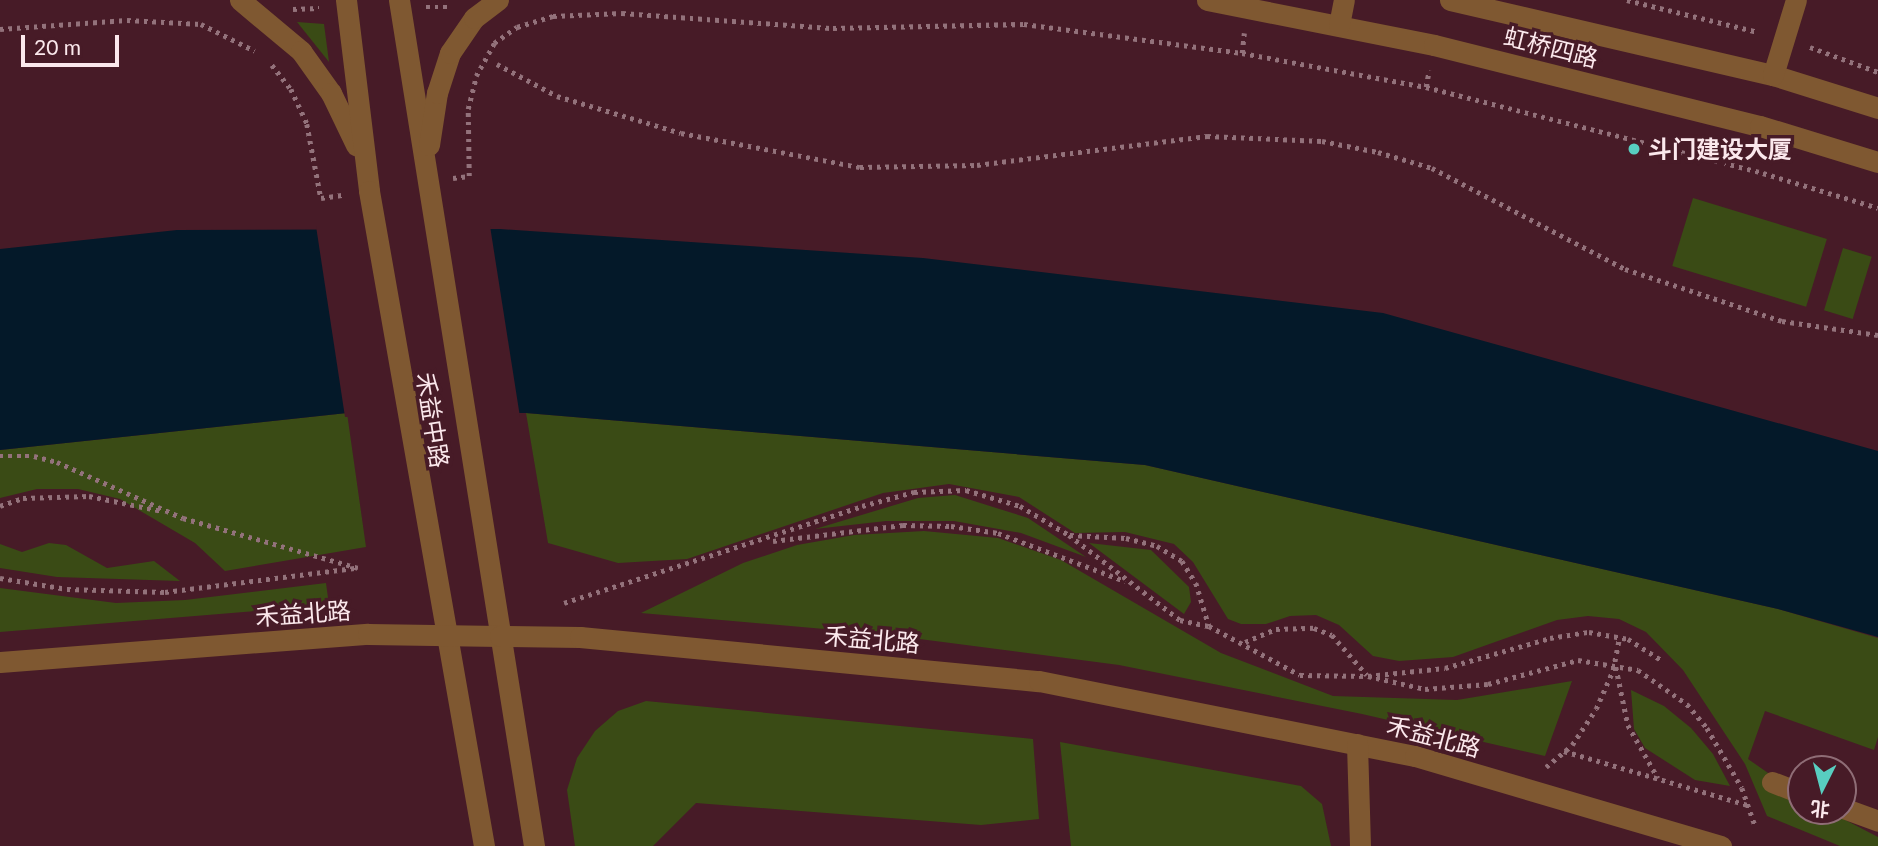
<!DOCTYPE html>
<meta charset="utf-8">
<style>
body{margin:0}
#map{position:relative;width:1878px;height:846px;overflow:hidden;background:#471b27;font-family:Lato,"Noto Sans SC",sans-serif}
div>[style]{position:absolute}
[style*='--x']{left:calc(var(--x)*1px);top:calc(var(--y)*1px);width:calc(var(--w)*1px);rotate:calc(var(--a)*1deg)}
.green>*{inset:0;background:#3a4b15;transform-origin:0 0}
.water>*{inset:0;background:#041929}
.pier>*{inset:0;background:#471b27}
.path>*{height:4.5px;margin-top:-2.25px;transform-origin:0;background:repeating-linear-gradient(90deg,#93727b 0 3.5px,transparent 0 8.5px)}
.minor>*{height:21px;margin:-10.5px;padding:0 10.5px;transform-origin:10.5px;border-radius:10.5px;background:#7f5831}
.path-bridge>*{height:4.5px;margin-top:-2.25px;transform-origin:0;background:repeating-linear-gradient(90deg,#93727b 0 3.5px,transparent 0 8.5px)}
.dots>*{width:19px;height:19px;translate:-50% -50%;box-sizing:border-box;border:4px solid #471b27;border-radius:50%}
span{translate:-50% -50%;white-space:nowrap;text-align:center;line-height:1.15;-webkit-text-stroke:7px #471b27;paint-order:stroke}
.street-label{font-size:24px;color:#fbe8ec}
.poi-label{font-size:24px;color:#fbe8ec;font-weight:700}
.left{translate:0 -50%;text-align:left}
.north{position:absolute;left:1787px;top:755px;width:70px;height:70px;box-sizing:border-box;background:#471b27;border:2px solid #8f6d76;border-radius:50%;rotate:186deg;font-size:19px;font-weight:700;line-height:28px;text-align:center;color:#fbe8ec}
.north::after{content:'';display:block;margin:auto;width:24px;height:32px;background:#58cec0;clip-path:polygon(50% 0,100% 100%,50% 72%,0 100%)}
.scale{position:absolute;left:21px;top:35px;width:98px;height:32px;box-sizing:border-box;border:4px solid #fbe8ec;border-top:0;padding-left:9px;font-size:21px;line-height:24px;white-space:nowrap;color:#fbe8ec;-webkit-text-stroke:5px #471b27;paint-order:stroke}
</style>
<div id="map">
<div class="green">
<div style="clip-path:polygon(297px 22px,324px 24px,329px 62px)"></div>
<div style="left:1693px;top:198px;width:140px;height:71px;rotate:17deg"></div>
<div style="left:1843px;top:248px;width:30px;height:65px;rotate:17deg"></div>
<div style="clip-path:polygon(347px 413px,366px 547px,225px 571px,195px 543px,120px 499px,78px 489px,37px 489px,0 498px,0 450px)"></div>
<div style="clip-path:polygon(526px 413px,1145px 465px,1778px 609px,1878px 638px,1878px 737px,1874px 750px,1765px 711px,1748px 759px,1801px 796px,1801px 811px,1828px 811px,1878px 837px,1878px 846px,1840px 846px,1767px 816px,1745px 764px,1683px 670px,1646px 632px,1619px 619px,1588px 616px,1557px 620px,1453px 657px,1399px 661px,1373px 656px,1339px 625px,1316px 615px,1290px 616px,1266px 624px,1241px 624px,1228px 619px,1193px 562px,1174px 544px,1125px 532px,1075px 533px,1019px 497px,949px 484px,883px 493px,687px 559px,618px 563px,548px 543px)"></div>
<div style="clip-path:polygon(955px 495px,1028px 518px,1086px 557px,1021px 533px,954px 521px,886px 521px,815px 529px,918px 498px)"></div>
<div style="clip-path:polygon(924px 531px,998px 538px,1061px 560px,1221px 653px,1333px 696px,1457px 700px,1572px 681px,1545px 756px,1362px 714px,1119px 665px,881px 634px,641px 613px,743px 563px,797px 545px,854px 535px)"></div>
<div style="clip-path:polygon(49px 543px,66px 545px,107px 568px,154px 561px,180px 581px,57px 577px,0 568px,0 544px,22px 552px)"></div>
<div style="clip-path:polygon(1089px 543px,1151px 550px,1189px 587px,1191px 602px,1184px 614px)"></div>
<div style="clip-path:polygon(326px 583px,329px 605px,0 632px,0 588px,116px 603px,185px 600px)"></div>
<div style="clip-path:polygon(1631px 690px,1664px 706px,1691px 728px,1713px 754px,1730px 786px,1695px 780px,1645px 748px,1634px 729px)"></div>
<div style="clip-path:polygon(646px 701px,1033px 739px,1039px 819px,981px 825px,696px 803px,653px 846px,575px 846px,567px 790px,577px 758px,595px 731px,618px 711px)"></div>
<div style="clip-path:polygon(1060px 742px,1301px 786px,1322px 804px,1331px 846px,1071px 846px)"></div>
</div>
<div class="water">
<div style="clip-path:polygon(500px 229px,923px 258px,1383px 313px,1878px 451px,1878px 637px,1778px 609px,1145px 465px,526px 413px,347px 413px,0 450px,0 249px,177px 230px)"></div>
</div>
<div class="pier">
<div style="clip-path:polygon(316px 226px,490px 226px,520px 417px,345px 417px)"></div>
</div>
<div class="path">
<div style="--x:1627;--y:0;--w:135;--a:13.7"></div>
<div style="--x:426;--y:7;--w:23;--a:0"></div>
<div style="--x:293;--y:9;--w:26;--a:-2"></div>
<div style="--x:0;--y:29;--w:127;--a:-4.1"></div>
<div style="--x:127;--y:20;--w:74;--a:3.1"></div>
<div style="--x:201;--y:24;--w:60;--a:26.6"></div>
<div style="--x:1810;--y:47;--w:72;--a:20.2"></div>
<div style="--x:1242;--y:53;--w:20;--a:-84"></div>
<div style="--x:497;--y:64;--w:68;--a:28.1"></div>
<div style="--x:557;--y:96;--w:129;--a:16.6"></div>
<div style="--x:681;--y:133;--w:182;--a:10.8"></div>
<div style="--x:860;--y:167;--w:117;--a:-1"></div>
<div style="--x:977;--y:165;--w:232;--a:-7.2"></div>
<div style="--x:1207;--y:136;--w:115;--a:2.5"></div>
<div style="--x:1322;--y:141;--w:57;--a:11.1"></div>
<div style="--x:1378;--y:152;--w:56;--a:16.5"></div>
<div style="--x:1432;--y:168;--w:218;--a:27.6"></div>
<div style="--x:1625;--y:269;--w:165;--a:18.3"></div>
<div style="--x:1782;--y:321;--w:97;--a:8.3"></div>
<div style="--x:272;--y:65;--w:31;--a:52"></div>
<div style="--x:291;--y:89;--w:38;--a:65"></div>
<div style="--x:307;--y:124;--w:75;--a:79.3"></div>
<div style="--x:321;--y:198;--w:21;--a:-8"></div>
<div style="--x:1426;--y:87;--w:17;--a:-80"></div>
<div style="--x:453;--y:178;--w:16;--a:-7"></div>
<div style="--x:469;--y:176;--w:67;--a:-90.9"></div>
<div style="--x:468;--y:109;--w:34;--a:-76"></div>
<div style="--x:476;--y:76;--w:38;--a:-61"></div>
<div style="--x:494;--y:43;--w:28;--a:-35"></div>
<div style="--x:517;--y:27;--w:38;--a:-17"></div>
<div style="--x:553;--y:16;--w:69;--a:-2.5"></div>
<div style="--x:622;--y:13;--w:212;--a:4.1"></div>
<div style="--x:833;--y:28;--w:191;--a:-1.2"></div>
<div style="--x:1024;--y:24;--w:220;--a:7.6"></div>
<div style="--x:1242;--y:53;--w:187;--a:10.5"></div>
<div style="--x:1426;--y:87;--w:348;--a:14.3"></div>
<div style="--x:1763;--y:173;--w:120;--a:16.9"></div>
<div style="--x:0;--y:456;--w:34;--a:0"></div>
<div style="--x:34;--y:456;--w:24;--a:15"></div>
<div style="--x:57;--y:462;--w:138;--a:24"></div>
<div style="--x:183;--y:518;--w:182;--a:15.9"></div>
<div style="--x:0;--y:506;--w:24;--a:-19"></div>
<div style="--x:23;--y:498;--w:66;--a:-1.7"></div>
<div style="--x:89;--y:496;--w:75;--a:11.6"></div>
<div style="--x:1070;--y:535;--w:56;--a:3.1"></div>
<div style="--x:1126;--y:538;--w:32;--a:14"></div>
<div style="--x:1157;--y:546;--w:29;--a:31"></div>
<div style="--x:1182;--y:561;--w:26;--a:58"></div>
<div style="--x:1196;--y:583;--w:45;--a:73.2"></div>
<div style="--x:1209;--y:626;--w:103;--a:28.3"></div>
<div style="--x:1300;--y:675;--w:68;--a:0.8"></div>
<div style="--x:1368;--y:676;--w:77;--a:-5.9"></div>
<div style="--x:1445;--y:668;--w:109;--a:-15.9"></div>
<div style="--x:1550;--y:638;--w:39;--a:-9"></div>
<div style="--x:1589;--y:632;--w:40;--a:10"></div>
<div style="--x:1628;--y:639;--w:41;--a:32.2"></div>
<div style="--x:773;--y:541;--w:131;--a:-7"></div>
<div style="--x:903;--y:525;--w:48;--a:1.2"></div>
<div style="--x:951;--y:526;--w:48;--a:8.5"></div>
<div style="--x:998;--y:533;--w:136;--a:20.7"></div>
<div style="--x:0;--y:578;--w:68;--a:9.3"></div>
<div style="--x:67;--y:589;--w:98;--a:1.8"></div>
<div style="--x:165;--y:592;--w:191;--a:-7.2"></div>
<div style="--x:564;--y:603;--w:313;--a:-18"></div>
<div style="--x:862;--y:506;--w:54;--a:-15.1"></div>
<div style="--x:914;--y:492;--w:52;--a:-2.2"></div>
<div style="--x:966;--y:490;--w:56;--a:16.5"></div>
<div style="--x:1020;--y:506;--w:57;--a:30.6"></div>
<div style="--x:1069;--y:535;--w:140;--a:37.4"></div>
<div style="--x:1180;--y:620;--w:30;--a:12"></div>
<div style="--x:1245;--y:642;--w:34;--a:-23"></div>
<div style="--x:1276;--y:629;--w:38;--a:-2"></div>
<div style="--x:1314;--y:628;--w:19;--a:21"></div>
<div style="--x:1332;--y:635;--w:53;--a:48.8"></div>
<div style="--x:1616;--y:667;--w:59;--a:78.3"></div>
<div style="--x:1628;--y:725;--w:61;--a:60.5"></div>
<div style="--x:1564;--y:751;--w:192;--a:16.4"></div>
<div style="--x:1546;--y:767;--w:34;--a:-40"></div>
<div style="--x:1572;--y:745;--w:43;--a:-56.3"></div>
<div style="--x:1596;--y:709;--w:43;--a:-66.4"></div>
<div style="--x:1613;--y:670;--w:33;--a:-79"></div>
<div style="--x:1742;--y:788;--w:42;--a:70.7"></div>
</div>
<div class="minor">
<div style="--x:240;--y:0;--w:80;--a:39.9"></div>
<div style="--x:301;--y:51;--w:52;--a:54.5"></div>
<div style="--x:331;--y:93;--w:58;--a:64.3"></div>
<div style="--x:346;--y:0;--w:192;--a:83.1"></div>
<div style="--x:369;--y:191;--w:665;--a:80.04"></div>
<div style="--x:399;--y:0;--w:857;--a:80.93"></div>
<div style="--x:1207;--y:0;--w:231;--a:11.2"></div>
<div style="--x:1434;--y:45;--w:336;--a:14"></div>
<div style="--x:1760;--y:126;--w:123;--a:17"></div>
<div style="--x:1450;--y:0;--w:332;--a:13.1"></div>
<div style="--x:1773;--y:75;--w:110;--a:17.4"></div>
<div style="--x:1339;--y:25;--w:25;--a:-79"></div>
<div style="--x:1773;--y:75;--w:78;--a:-73"></div>
<div style="--x:429;--y:145;--w:53;--a:-81.3"></div>
<div style="--x:437;--y:93;--w:42;--a:-72"></div>
<div style="--x:450;--y:53;--w:42;--a:-55.6"></div>
<div style="--x:474;--y:18;--w:30;--a:-37"></div>
<div style="--x:0;--y:662;--w:369;--a:-4.4"></div>
<div style="--x:368;--y:634;--w:132;--a:0.9"></div>
<div style="--x:500;--y:636;--w:80;--a:0.7"></div>
<div style="--x:580;--y:637;--w:461;--a:5.5"></div>
<div style="--x:1039;--y:681;--w:383;--a:11.3"></div>
<div style="--x:1415;--y:756;--w:319;--a:16.4"></div>
<div style="--x:1357;--y:744;--w:102;--a:88.3"></div>
<div style="--x:1772;--y:782;--w:31;--a:21"></div>
<div style="--x:1843;--y:808;--w:37;--a:20"></div>
</div>
<div class="path-bridge">
<div style="--x:1368;--y:676;--w:58;--a:12.8"></div>
<div style="--x:1425;--y:689;--w:63;--a:-4.5"></div>
<div style="--x:1488;--y:684;--w:93;--a:-14.9"></div>
<div style="--x:1578;--y:660;--w:61;--a:9.5"></div>
<div style="--x:1638;--y:670;--w:60;--a:34.8"></div>
<div style="--x:1687;--y:704;--w:31;--a:50"></div>
<div style="--x:1707;--y:728;--w:69;--a:59.7"></div>
</div>
<div class="dots">
<div style="left:1634px;top:149px;background:#58cec0"></div>
</div>
<div class="street-label">
<span style="left:1551px;top:47px;rotate:14deg">虹桥四路</span>
<span style="left:433px;top:420px;rotate:81deg">禾益中路</span>
<span style="left:303px;top:613px;rotate:-4deg">禾益北路</span>
<span style="left:872px;top:639px;rotate:5deg">禾益北路</span>
<span style="left:1434px;top:736px;rotate:15deg">禾益北路</span>
</div>
<div class="poi-label">
<span class="left" style="left:1648px;top:149px">斗门建设大厦</span>
</div>
<div class="north">北</div>
<div class="scale">20 m</div>
</div>
